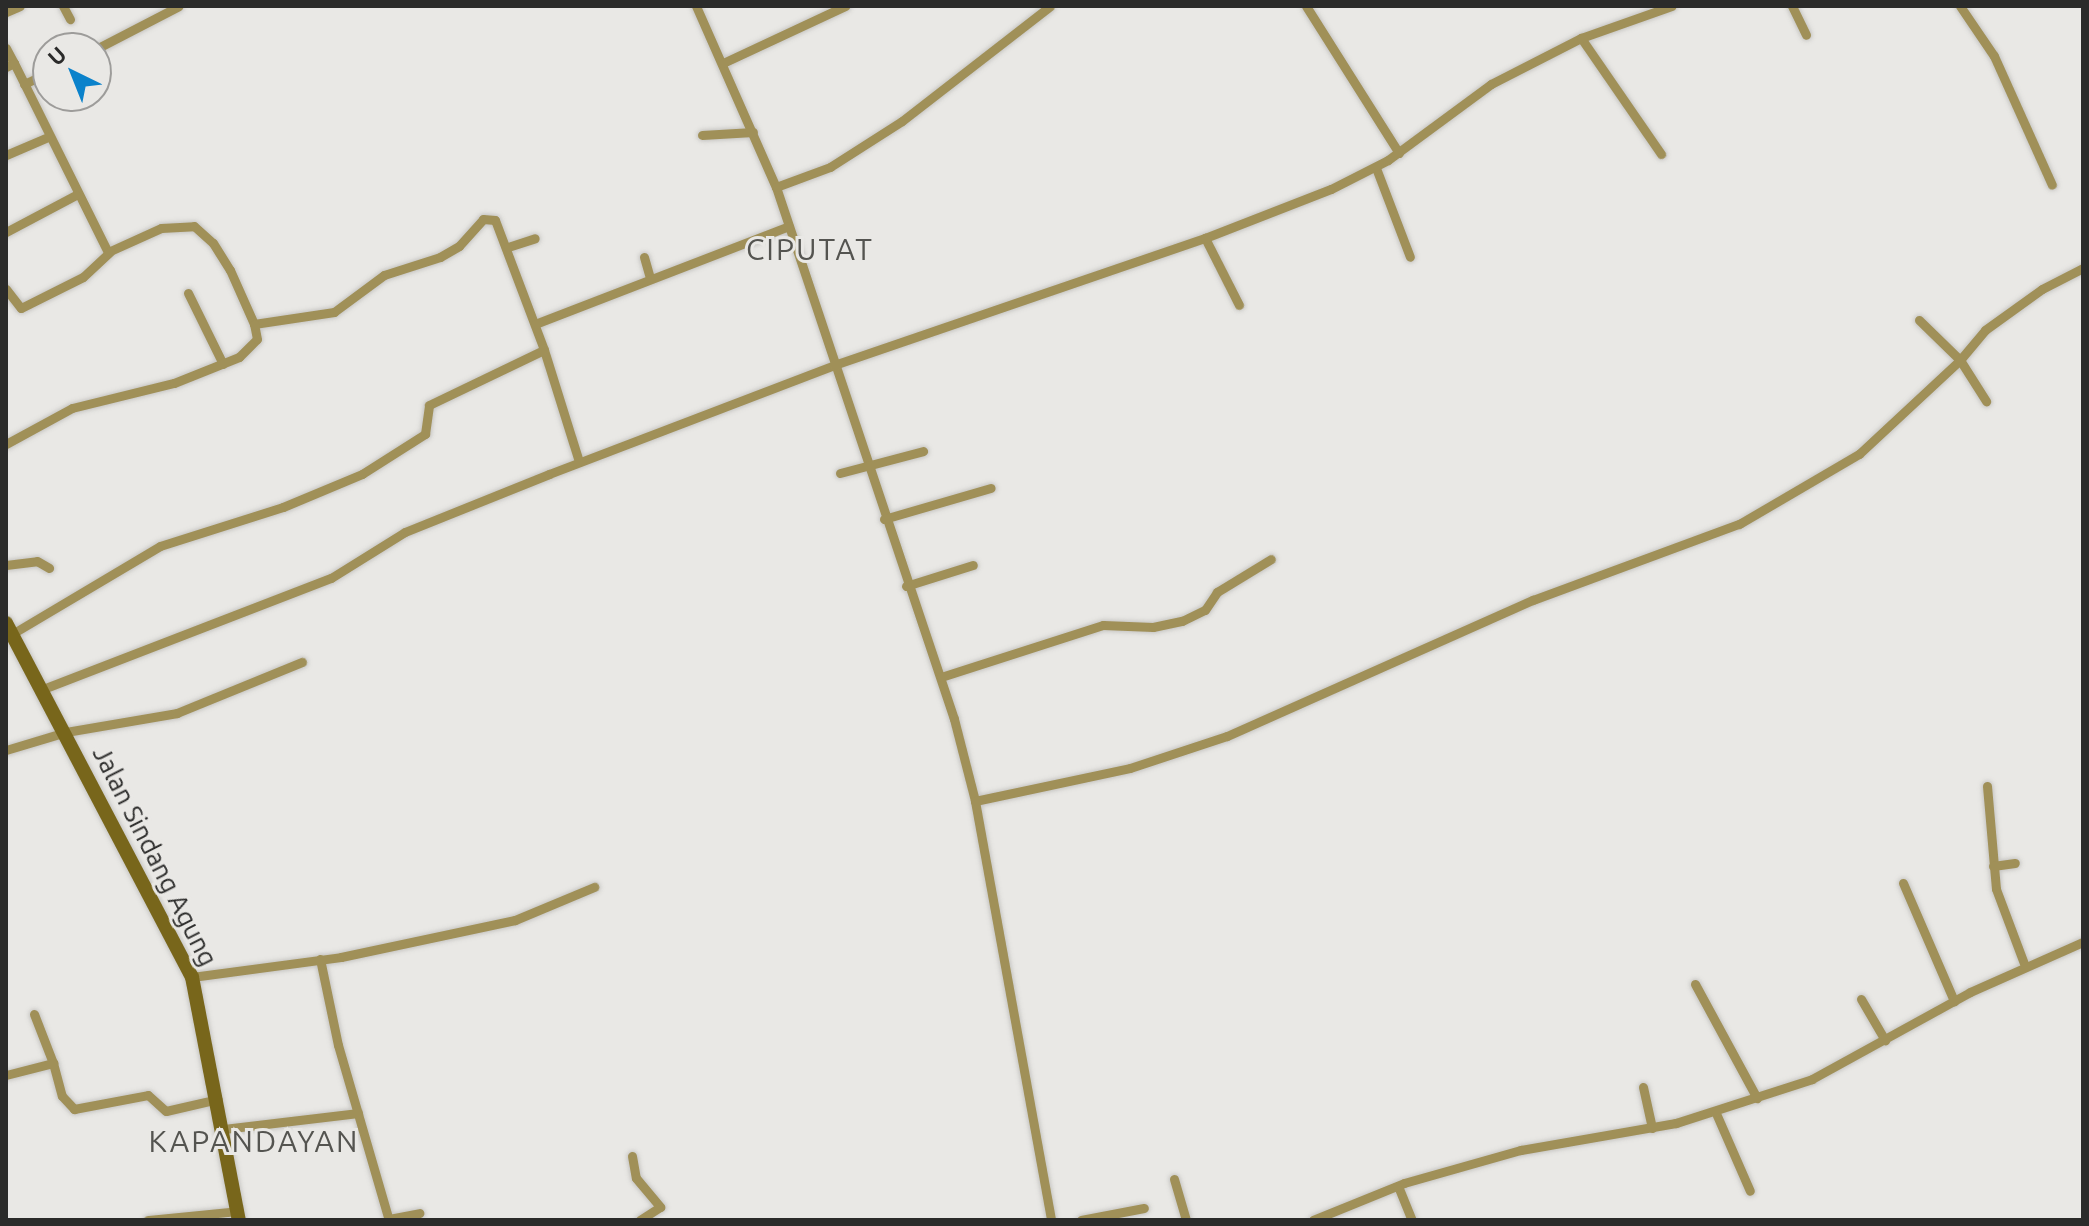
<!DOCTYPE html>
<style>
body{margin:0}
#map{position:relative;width:2089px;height:1226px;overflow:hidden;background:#e9e8e5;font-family:Ubuntu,sans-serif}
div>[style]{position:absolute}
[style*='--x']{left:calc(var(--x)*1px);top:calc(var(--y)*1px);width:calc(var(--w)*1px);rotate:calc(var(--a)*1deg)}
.roads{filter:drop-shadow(0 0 2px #c7c6c3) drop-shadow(0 0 2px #c7c6c3)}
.street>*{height:9px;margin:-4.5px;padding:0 4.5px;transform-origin:4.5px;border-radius:4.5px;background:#a09058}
.secondary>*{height:14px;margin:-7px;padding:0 7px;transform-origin:7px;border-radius:7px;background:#78661b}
span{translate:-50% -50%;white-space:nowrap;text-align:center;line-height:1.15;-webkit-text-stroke:6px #e9e8e5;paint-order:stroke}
.street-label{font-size:26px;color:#2b2b2a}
.quarter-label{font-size:30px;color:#545450;letter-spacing:2px}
.frame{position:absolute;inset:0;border:8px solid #2b2b2a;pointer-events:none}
.north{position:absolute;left:32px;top:32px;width:80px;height:80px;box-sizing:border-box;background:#e9e8e5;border:2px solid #9d9c9a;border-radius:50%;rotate:317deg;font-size:22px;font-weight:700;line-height:32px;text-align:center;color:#2b2b2a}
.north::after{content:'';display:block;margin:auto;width:28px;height:36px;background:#0b82cb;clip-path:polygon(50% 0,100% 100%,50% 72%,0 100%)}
</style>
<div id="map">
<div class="roads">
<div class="street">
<div style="--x:63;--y:6;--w:15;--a:62"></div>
<div style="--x:696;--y:6;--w:198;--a:66.2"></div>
<div style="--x:776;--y:187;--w:561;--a:71.5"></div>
<div style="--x:954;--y:719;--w:85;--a:75.6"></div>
<div style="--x:975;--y:801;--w:426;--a:79.7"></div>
<div style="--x:1306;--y:6;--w:174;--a:57.7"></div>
<div style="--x:1792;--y:6;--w:32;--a:64"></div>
<div style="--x:1960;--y:6;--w:60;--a:55.8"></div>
<div style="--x:1994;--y:56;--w:141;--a:65.8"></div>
<div style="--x:6;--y:12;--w:15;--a:-23"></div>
<div style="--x:1581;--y:38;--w:141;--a:55.4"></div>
<div style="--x:6;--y:48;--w:17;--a:62"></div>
<div style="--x:14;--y:63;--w:9;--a:153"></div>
<div style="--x:96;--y:49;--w:93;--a:-27.4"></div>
<div style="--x:14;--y:63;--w:211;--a:63.6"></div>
<div style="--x:108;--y:252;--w:58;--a:-24.4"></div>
<div style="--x:161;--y:228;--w:33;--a:-3"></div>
<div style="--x:194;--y:226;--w:25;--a:42"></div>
<div style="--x:213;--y:243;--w:32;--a:58"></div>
<div style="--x:230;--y:270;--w:59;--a:66"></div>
<div style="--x:254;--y:324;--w:81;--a:-8.5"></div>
<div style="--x:334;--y:312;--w:62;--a:-36.5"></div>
<div style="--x:384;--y:275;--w:59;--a:-17.8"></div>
<div style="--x:440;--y:257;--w:22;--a:-30"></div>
<div style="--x:459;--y:246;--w:36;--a:-48"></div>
<div style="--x:483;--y:219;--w:12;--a:5"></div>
<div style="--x:495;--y:220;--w:139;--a:69.3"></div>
<div style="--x:544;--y:350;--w:117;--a:72.6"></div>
<div style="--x:723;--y:63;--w:135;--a:-25"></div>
<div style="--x:24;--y:84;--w:26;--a:-25"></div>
<div style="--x:702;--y:135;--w:51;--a:-3.4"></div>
<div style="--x:6;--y:155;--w:46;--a:-23.2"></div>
<div style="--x:1376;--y:168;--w:95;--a:69.1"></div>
<div style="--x:776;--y:187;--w:58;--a:-20.3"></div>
<div style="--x:830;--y:167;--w:85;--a:-32.6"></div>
<div style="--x:902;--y:121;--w:187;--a:-37.8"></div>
<div style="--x:6;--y:232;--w:79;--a:-27.9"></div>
<div style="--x:1205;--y:238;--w:75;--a:63.1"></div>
<div style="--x:508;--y:247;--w:28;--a:-18"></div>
<div style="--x:644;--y:257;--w:22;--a:74"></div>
<div style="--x:6;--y:289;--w:24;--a:52"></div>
<div style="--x:21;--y:308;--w:69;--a:-26.6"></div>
<div style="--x:83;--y:277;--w:37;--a:-43"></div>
<div style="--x:188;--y:293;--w:79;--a:63.8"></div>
<div style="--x:1919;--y:320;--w:57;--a:44.3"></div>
<div style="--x:1960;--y:360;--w:49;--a:57.6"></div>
<div style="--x:535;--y:324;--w:272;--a:-21.1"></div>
<div style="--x:6;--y:444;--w:75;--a:-28.6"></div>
<div style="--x:72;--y:408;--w:105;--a:-13.8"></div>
<div style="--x:174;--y:383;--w:70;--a:-21.8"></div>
<div style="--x:239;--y:357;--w:25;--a:-45"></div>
<div style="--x:257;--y:339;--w:15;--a:-101"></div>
<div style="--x:840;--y:473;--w:86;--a:-14.8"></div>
<div style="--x:884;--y:519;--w:111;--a:-16.2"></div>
<div style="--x:6;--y:565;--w:31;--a:-7"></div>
<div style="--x:37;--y:561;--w:14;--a:30"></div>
<div style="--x:906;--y:586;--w:70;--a:-17.4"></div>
<div style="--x:12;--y:634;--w:172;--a:-30.7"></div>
<div style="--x:160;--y:546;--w:129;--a:-17.6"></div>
<div style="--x:283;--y:507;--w:86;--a:-22.7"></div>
<div style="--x:362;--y:474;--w:75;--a:-32.4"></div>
<div style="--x:425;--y:434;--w:29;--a:-82"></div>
<div style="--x:429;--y:405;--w:127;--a:-25.6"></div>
<div style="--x:941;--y:677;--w:170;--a:-17.8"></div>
<div style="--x:1103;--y:625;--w:50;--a:2.3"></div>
<div style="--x:1153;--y:627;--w:30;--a:-12"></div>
<div style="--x:1182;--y:621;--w:25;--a:-26"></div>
<div style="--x:1205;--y:610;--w:22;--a:-56"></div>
<div style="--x:1217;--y:592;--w:63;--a:-31.4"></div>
<div style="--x:43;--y:689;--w:309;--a:-21.1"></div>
<div style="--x:331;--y:578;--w:87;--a:-31.9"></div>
<div style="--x:405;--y:532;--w:155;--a:-21.9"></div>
<div style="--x:549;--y:474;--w:305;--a:-20.9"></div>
<div style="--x:834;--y:365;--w:392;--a:-18.9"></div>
<div style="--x:1205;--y:238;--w:135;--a:-21.3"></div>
<div style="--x:1331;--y:189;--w:64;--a:-27"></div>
<div style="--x:1388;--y:160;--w:128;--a:-36.4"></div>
<div style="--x:1491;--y:84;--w:101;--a:-27.1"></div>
<div style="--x:1581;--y:38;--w:96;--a:-19.4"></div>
<div style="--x:6;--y:750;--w:63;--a:-16.7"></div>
<div style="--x:66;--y:732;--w:113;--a:-9.7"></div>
<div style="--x:177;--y:713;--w:135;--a:-22.2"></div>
<div style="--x:1987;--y:786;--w:103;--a:85"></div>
<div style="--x:1996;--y:889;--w:82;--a:69.4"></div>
<div style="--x:975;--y:801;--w:158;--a:-12"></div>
<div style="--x:1130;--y:768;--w:102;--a:-18.3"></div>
<div style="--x:1227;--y:736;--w:335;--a:-24"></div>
<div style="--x:1533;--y:600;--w:220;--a:-20.3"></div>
<div style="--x:1739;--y:524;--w:139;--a:-30.3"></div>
<div style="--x:1859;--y:454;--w:138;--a:-42.9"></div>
<div style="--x:1960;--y:360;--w:39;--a:-50"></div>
<div style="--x:1985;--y:330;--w:70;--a:-35.7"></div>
<div style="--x:2042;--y:289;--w:46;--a:-27.1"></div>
<div style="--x:1993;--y:866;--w:22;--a:-8"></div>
<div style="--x:1903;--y:883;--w:129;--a:66.6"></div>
<div style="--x:320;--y:959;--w:88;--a:78.2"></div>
<div style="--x:338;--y:1045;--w:182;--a:73.8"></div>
<div style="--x:192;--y:977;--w:150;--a:-7.6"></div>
<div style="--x:341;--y:957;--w:178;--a:-12"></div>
<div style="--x:515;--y:920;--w:86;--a:-22.7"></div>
<div style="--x:1695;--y:984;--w:130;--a:61.5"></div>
<div style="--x:1861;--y:999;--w:48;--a:59.7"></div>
<div style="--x:34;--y:1014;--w:53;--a:68.8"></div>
<div style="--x:6;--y:1075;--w:49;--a:-14.3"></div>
<div style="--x:53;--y:1063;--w:34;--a:75"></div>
<div style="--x:62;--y:1096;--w:18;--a:47"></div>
<div style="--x:74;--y:1109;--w:75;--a:-10.7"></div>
<div style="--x:148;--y:1095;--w:24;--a:42"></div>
<div style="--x:166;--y:1111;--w:53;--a:-13"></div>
<div style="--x:1643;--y:1087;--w:42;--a:77.6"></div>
<div style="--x:1715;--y:1111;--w:87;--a:66.4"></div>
<div style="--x:224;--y:1129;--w:135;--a:-6.8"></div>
<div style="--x:632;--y:1156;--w:22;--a:80"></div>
<div style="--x:636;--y:1178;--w:38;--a:50"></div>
<div style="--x:660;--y:1207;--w:24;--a:147"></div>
<div style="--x:1174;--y:1179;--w:43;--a:73.7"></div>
<div style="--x:1398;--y:1186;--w:37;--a:68"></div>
<div style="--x:389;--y:1219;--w:31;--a:-11"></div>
<div style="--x:148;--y:1220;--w:90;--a:-5.7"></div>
<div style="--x:1081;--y:1220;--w:64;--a:-10.8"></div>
<div style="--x:1313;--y:1220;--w:98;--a:-22.1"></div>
<div style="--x:1404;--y:1183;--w:122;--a:-15.8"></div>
<div style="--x:1521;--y:1150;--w:157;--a:-9.9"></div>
<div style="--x:1676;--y:1123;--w:143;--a:-17.9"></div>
<div style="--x:1812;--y:1079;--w:180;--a:-28.8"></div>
<div style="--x:1970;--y:992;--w:124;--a:-23.9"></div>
</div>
<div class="secondary">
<div style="--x:6;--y:623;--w:400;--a:62.3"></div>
<div style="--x:192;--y:977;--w:248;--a:79.1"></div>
</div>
</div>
<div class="street-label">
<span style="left:155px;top:856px;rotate:63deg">Jalan Sindang Agung</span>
</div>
<div class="quarter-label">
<span style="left:810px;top:249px">CIPUTAT</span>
<span style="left:254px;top:1141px">KAPANDAYAN</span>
</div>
<div class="frame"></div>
<div class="north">U</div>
</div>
